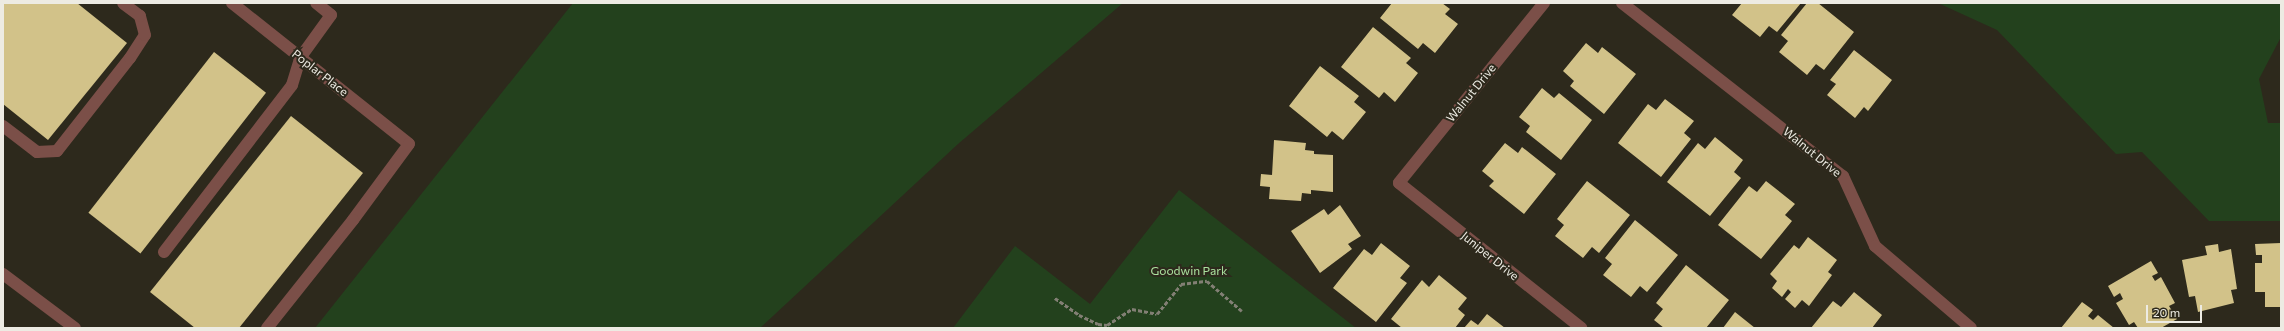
<!DOCTYPE html>
<style>
body{margin:0}
#map{position:relative;width:2284px;height:331px;overflow:hidden;background:#2d291c;font-family:Commissioner,sans-serif}
div>[style]{position:absolute}
[style*='--x']{left:calc(var(--x)*1px);top:calc(var(--y)*1px);width:calc(var(--w)*1px);rotate:calc(var(--a)*1deg)}
.green>*{inset:0;background:#23411d}
.building>*{inset:0;background:#d2c289;transform-origin:0 0}
.path>*{height:2.5px;margin-top:-1.25px;transform-origin:0;background:repeating-linear-gradient(90deg,#827f74 0 4px,transparent 0 6px)}
.minor>*{height:12px;margin:-6px;padding:0 6px;transform-origin:6px;border-radius:6px;background:#7b4f48}
span{translate:-50% -50%;white-space:nowrap;text-align:center;line-height:1.15;-webkit-text-stroke:4px #2d291c;paint-order:stroke}
.street-label{font-size:12px;color:#edebe3}
.park-label{font-size:12px;color:#abe29f}
.frame{position:absolute;inset:0;border:4px solid #edebe3;pointer-events:none}
.scale{position:absolute;left:2146px;top:305px;width:56px;height:18px;box-sizing:border-box;border:2px solid #edebe3;border-top:0;padding-left:5px;font-size:12px;line-height:14px;white-space:nowrap;color:#edebe3;-webkit-text-stroke:3px #2d291c;paint-order:stroke}
</style>
<div id="map">
<div class="green">
<div style="clip-path:polygon(573px 3px,1123px 3px,958px 144px,760px 328px,315px 328px)"></div>
<div style="clip-path:polygon(1938px 3px,2281px 3px,2281px 37px,2259px 79px,2268px 123px,2281px 123px,2281px 221px,2209px 221px,2142px 152px,2116px 154px,1997px 30px)"></div>
<div style="clip-path:polygon(1179px 190px,1356px 328px,953px 328px,1015px 246px,1090px 304px)"></div>
</div>
<div class="building">
<div style="clip-path:polygon(3px 3px,77px 3px,127px 43px,48px 140px,3px 104px)"></div>
<div style="clip-path:polygon(1392px 3px,1442px 3px,1450px 9px,1445px 14px,1458px 24px,1435px 53px,1423px 43px,1418px 49px,1380px 18px)"></div>
<div style="clip-path:polygon(1742px 3px,1801px 3px,1777px 32px,1769px 26px,1760px 37px,1732px 15px)"></div>
<div style="clip-path:polygon(1807px 3px,1818px 3px,1854px 32px,1824px 70px,1816px 64px,1807px 75px,1779px 52px,1788px 41px,1781px 35px)"></div>
<div style="clip-path:polygon(1373px 27px,1411px 58px,1406px 63px,1418px 73px,1395px 102px,1384px 92px,1379px 98px,1341px 67px)"></div>
<div style="clip-path:polygon(1586px 43px,1598px 53px,1602px 47px,1636px 74px,1604px 114px,1570px 86px,1574px 81px,1563px 71px)"></div>
<div style="clip-path:polygon(1854px 50px,1892px 80px,1868px 111px,1864px 107px,1855px 118px,1827px 95px,1836px 84px,1830px 80px)"></div>
<div style="left:214px;top:52px;width:66px;height:204px;rotate:38deg"></div>
<div style="clip-path:polygon(1320px 66px,1359px 96px,1354px 102px,1366px 112px,1343px 140px,1332px 131px,1327px 137px,1289px 106px)"></div>
<div style="clip-path:polygon(1542px 88px,1554px 98px,1559px 93px,1592px 120px,1561px 160px,1526px 132px,1530px 126px,1519px 117px)"></div>
<div style="clip-path:polygon(1665px 99px,1694px 121px,1684px 133px,1691px 139px,1661px 177px,1618px 143px,1648px 104px,1656px 110px)"></div>
<div style="clip-path:polygon(291px 116px,363px 173px,239px 328px,195px 328px,150px 292px)"></div>
<div style="clip-path:polygon(1715px 137px,1743px 160px,1734px 172px,1741px 178px,1710px 216px,1667px 182px,1698px 143px,1705px 149px)"></div>
<div style="clip-path:polygon(1274px 140px,1306px 143px,1305px 150px,1314px 151px,1314px 154px,1333px 155px,1333px 192px,1311px 190px,1311px 194px,1302px 193px,1301px 201px,1269px 199px,1270px 187px,1260px 186px,1261px 174px,1272px 175px)"></div>
<div style="clip-path:polygon(1505px 143px,1518px 153px,1522px 147px,1556px 174px,1524px 214px,1489px 186px,1494px 181px,1482px 171px)"></div>
<div style="clip-path:polygon(1587px 181px,1630px 215px,1599px 253px,1592px 247px,1583px 258px,1555px 236px,1564px 225px,1557px 219px)"></div>
<div style="clip-path:polygon(1766px 181px,1795px 204px,1785px 215px,1792px 221px,1761px 259px,1718px 225px,1749px 186px,1757px 192px)"></div>
<div style="clip-path:polygon(1340px 205px,1361px 236px,1348px 244px,1352px 249px,1320px 273px,1291px 231px,1324px 209px,1328px 215px)"></div>
<div style="clip-path:polygon(1635px 220px,1678px 255px,1647px 292px,1640px 286px,1631px 297px,1603px 275px,1612px 264px,1605px 258px)"></div>
<div style="clip-path:polygon(1808px 237px,1837px 260px,1828px 272px,1832px 275px,1809px 306px,1802px 300px,1795px 308px,1785px 299px,1791px 292px,1788px 289px,1782px 297px,1772px 288px,1777px 281px,1770px 274px,1794px 245px,1799px 249px)"></div>
<div style="clip-path:polygon(1381px 243px,1410px 266px,1400px 278px,1407px 283px,1376px 322px,1333px 288px,1364px 249px,1372px 255px)"></div>
<div style="clip-path:polygon(2281px 243px,2281px 307px,2265px 307px,2265px 292px,2255px 292px,2255px 263px,2262px 263px,2262px 255px,2256px 255px,2255px 244px)"></div>
<div style="clip-path:polygon(2218px 244px,2219px 252px,2231px 249px,2237px 289px,2231px 290px,2234px 303px,2198px 312px,2195px 296px,2189px 297px,2182px 260px,2207px 255px,2205px 246px)"></div>
<div style="clip-path:polygon(2151px 261px,2158px 273px,2152px 276px,2155px 281px,2161px 277px,2175px 303px,2169px 306px,2177px 319px,2161px 328px,2138px 328px,2134px 322px,2129px 325px,2116px 303px,2123px 299px,2120px 293px,2114px 297px,2108px 286px)"></div>
<div style="clip-path:polygon(1686px 265px,1729px 300px,1706px 328px,1664px 328px,1654px 320px,1663px 309px,1656px 303px)"></div>
<div style="clip-path:polygon(1439px 275px,1467px 298px,1458px 309px,1465px 315px,1455px 328px,1402px 328px,1391px 319px,1422px 280px,1429px 287px)"></div>
<div style="clip-path:polygon(1854px 292px,1882px 315px,1872px 328px,1811px 328px,1833px 301px,1841px 307px)"></div>
<div style="clip-path:polygon(2082px 302px,2093px 310px,2088px 316px,2093px 320px,2098px 315px,2114px 328px,2061px 328px)"></div>
<div style="clip-path:polygon(1735px 312px,1755px 328px,1723px 328px)"></div>
<div style="clip-path:polygon(1487px 314px,1505px 328px,1464px 328px,1471px 320px,1478px 325px)"></div>
</div>
<div class="path">
<div style="--x:1055;--y:298;--w:29;--a:35"></div>
<div style="--x:1079;--y:315;--w:21;--a:25"></div>
<div style="--x:1098;--y:324;--w:9;--a:6"></div>
<div style="--x:1107;--y:325;--w:30;--a:-33"></div>
<div style="--x:1132;--y:309;--w:25;--a:11"></div>
<div style="--x:1157;--y:314;--w:38;--a:-51"></div>
<div style="--x:1181;--y:284;--w:26;--a:-7"></div>
<div style="--x:1207;--y:281;--w:46;--a:40.6"></div>
</div>
<div class="minor">
<div style="--x:232;--y:3;--w:226;--a:38.5"></div>
<div style="--x:409;--y:144;--w:94;--a:126.4"></div>
<div style="--x:353;--y:220;--w:138;--a:128.5"></div>
<div style="--x:1544;--y:3;--w:231;--a:128.9"></div>
<div style="--x:1399;--y:183;--w:233;--a:38.5"></div>
<div style="--x:1622;--y:3;--w:281;--a:38.1"></div>
<div style="--x:1843;--y:176;--w:77;--a:65.4"></div>
<div style="--x:1875;--y:246;--w:126;--a:40.5"></div>
<div style="--x:3;--y:126;--w:43;--a:37.4"></div>
<div style="--x:37;--y:152;--w:20;--a:-3"></div>
<div style="--x:57;--y:151;--w:118;--a:-51.9"></div>
<div style="--x:130;--y:58;--w:27;--a:-57"></div>
<div style="--x:145;--y:35;--w:20;--a:-105"></div>
<div style="--x:140;--y:16;--w:21;--a:-143"></div>
<div style="--x:164;--y:252;--w:210;--a:-52.5"></div>
<div style="--x:292;--y:85;--w:28;--a:-73"></div>
<div style="--x:300;--y:58;--w:53;--a:-54.2"></div>
<div style="--x:331;--y:15;--w:19;--a:-141"></div>
<div style="--x:3;--y:274;--w:90;--a:36.9"></div>
</div>
<div class="street-label">
<span style="left:320px;top:73px;rotate:38deg">Poplar Place</span>
<span style="left:1471px;top:93px;rotate:-51deg">Walnut Drive</span>
<span style="left:1812px;top:152px;rotate:39deg">Walnut Drive</span>
<span style="left:1490px;top:256px;rotate:39deg">Juniper Drive</span>
</div>
<div class="park-label">
<span style="left:1189px;top:271px">Goodwin Park</span>
</div>
<div class="frame"></div>
<div class="scale">20 m</div>
</div>
